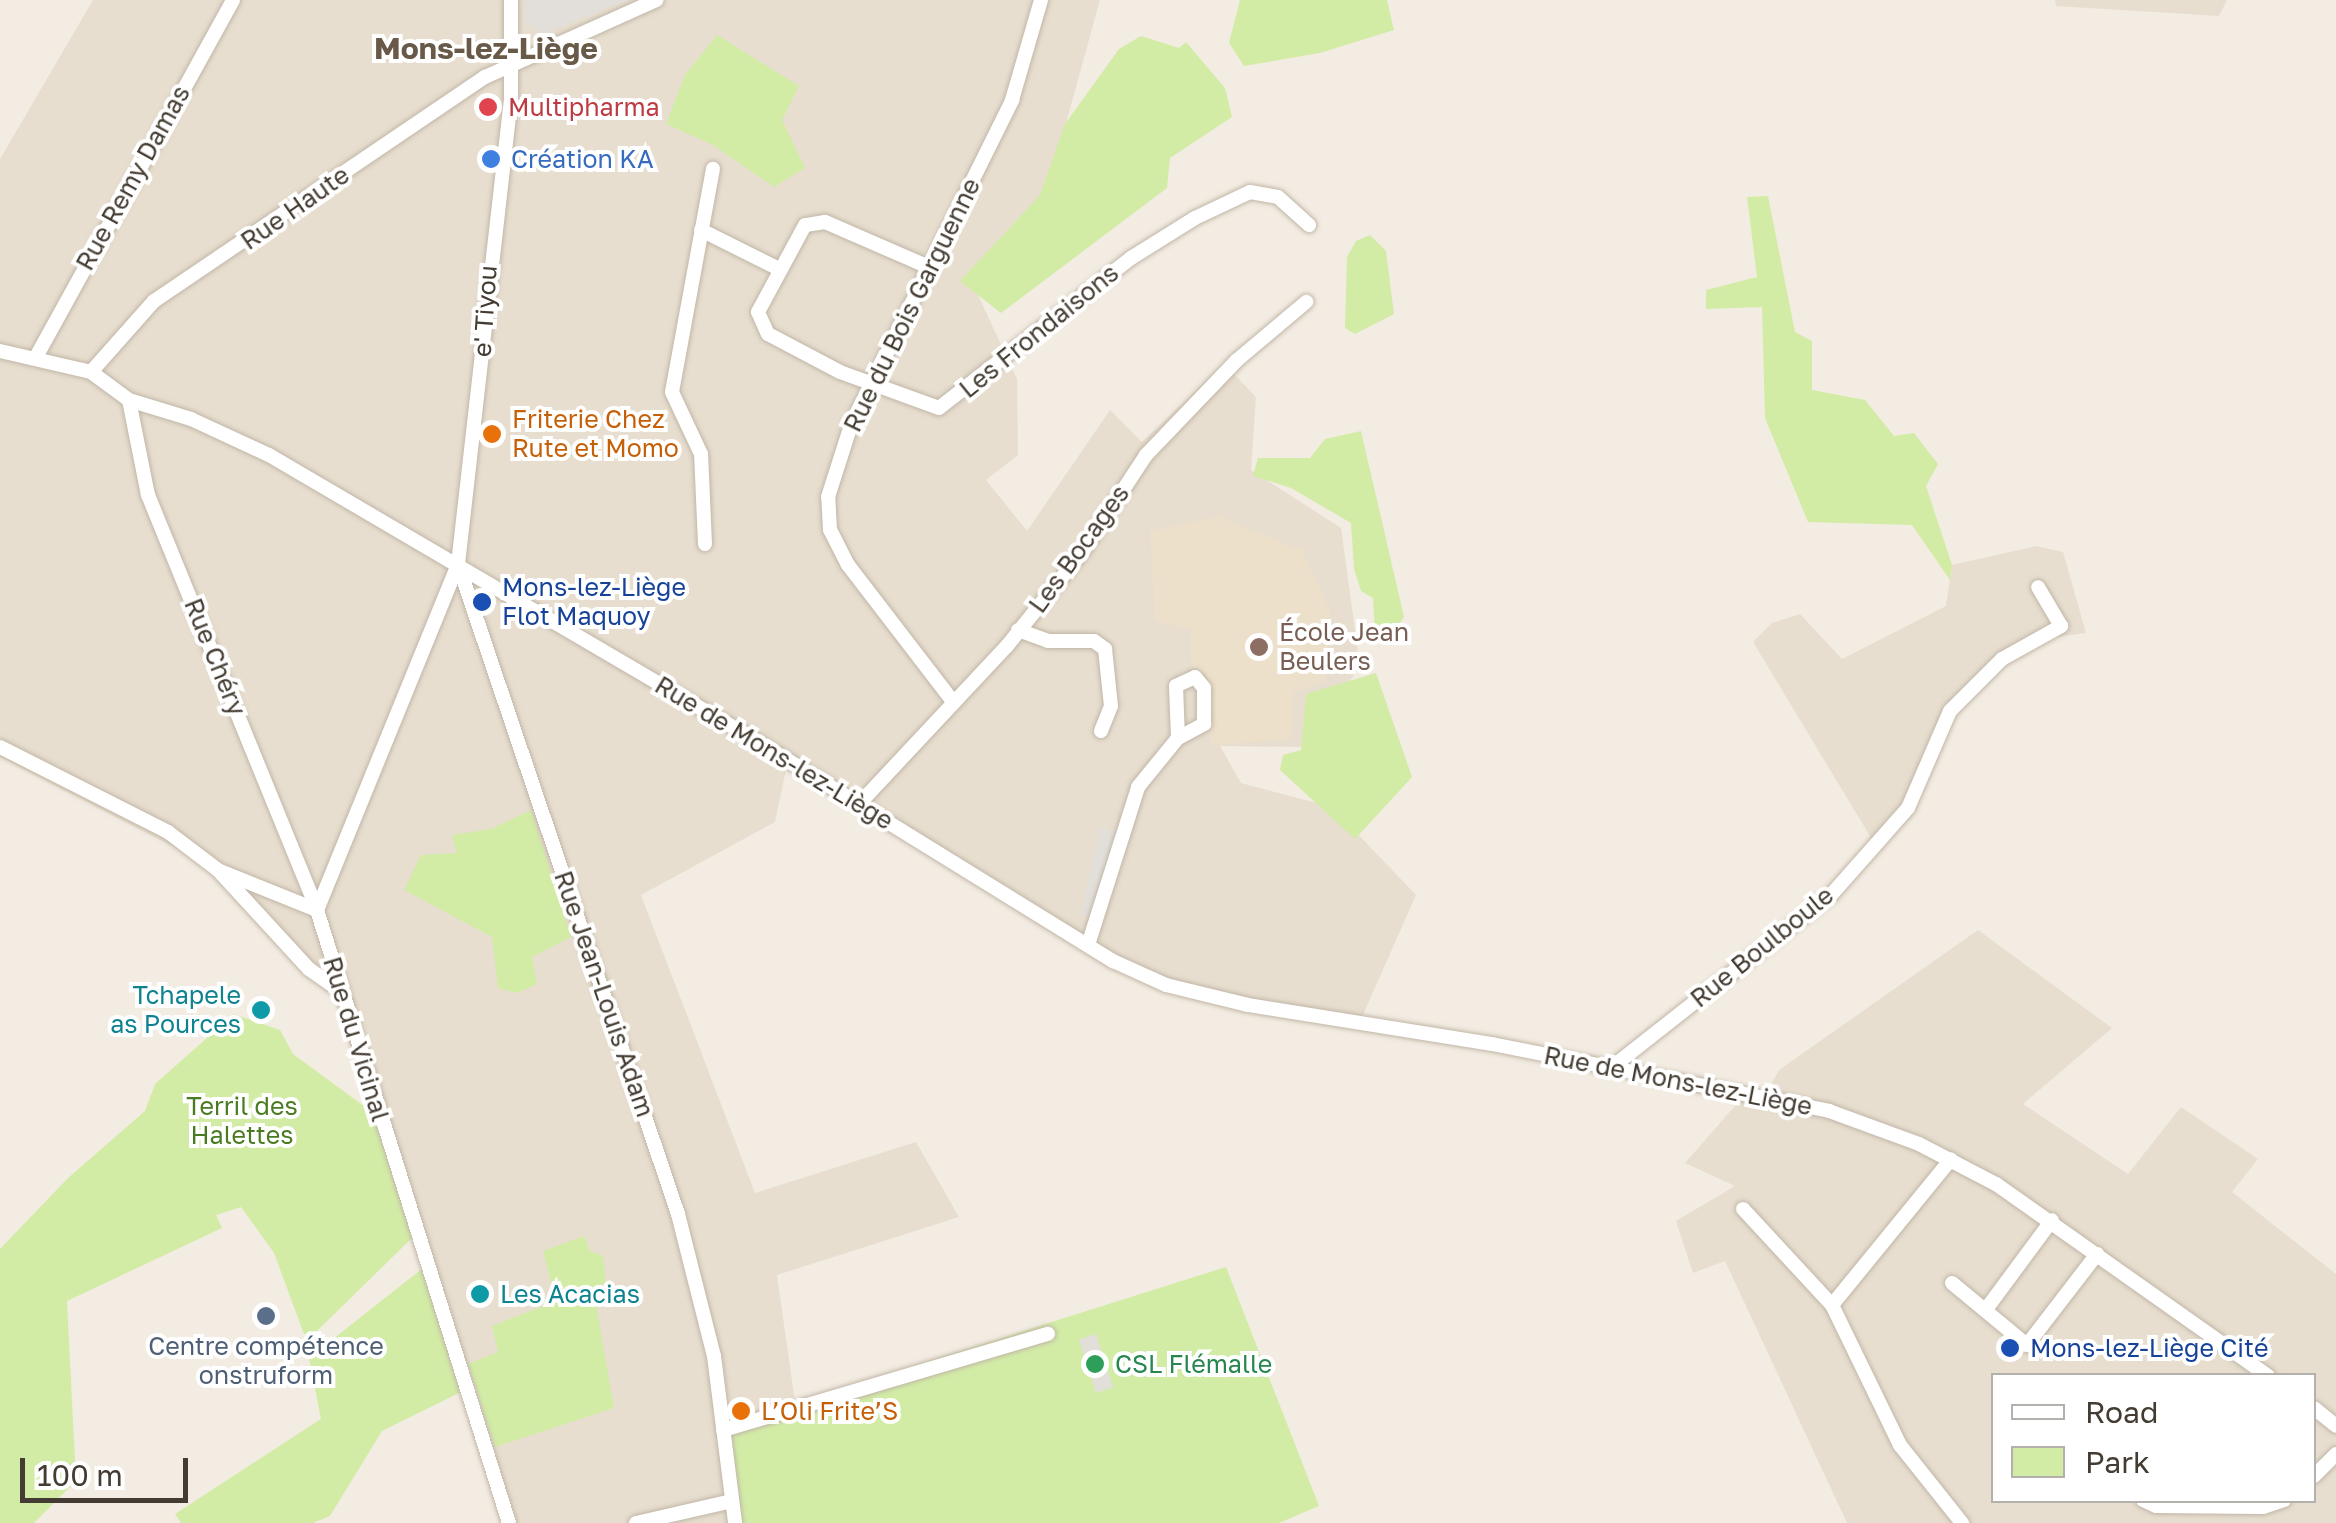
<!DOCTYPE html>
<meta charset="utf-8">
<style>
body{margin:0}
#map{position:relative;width:2336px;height:1523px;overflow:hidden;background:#f3ece2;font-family:"Golos Text",sans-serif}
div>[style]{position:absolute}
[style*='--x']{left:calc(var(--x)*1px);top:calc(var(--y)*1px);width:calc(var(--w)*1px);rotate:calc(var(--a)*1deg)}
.residential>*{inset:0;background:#e7decf}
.education>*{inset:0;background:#ede0ca}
.green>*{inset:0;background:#d2eca6}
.parking>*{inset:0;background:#e2dfdb;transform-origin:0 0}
.roads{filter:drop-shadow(0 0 2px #c1b6a7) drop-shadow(0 0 2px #c1b6a7)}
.minor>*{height:14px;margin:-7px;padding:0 7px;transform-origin:7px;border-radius:7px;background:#fff}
.dots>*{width:28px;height:28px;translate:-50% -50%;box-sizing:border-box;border:5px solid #fff;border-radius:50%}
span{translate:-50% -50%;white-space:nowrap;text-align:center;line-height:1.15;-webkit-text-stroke:8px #fff;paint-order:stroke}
.health-label{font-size:25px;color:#be3a42}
.left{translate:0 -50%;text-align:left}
.shop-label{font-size:25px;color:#366cbe}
.street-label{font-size:25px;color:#443c32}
.food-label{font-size:25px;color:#c56008}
.transit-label{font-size:25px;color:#164399}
.education-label{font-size:25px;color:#785e54}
.culture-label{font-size:25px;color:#0d838f}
.right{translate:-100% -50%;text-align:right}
.park-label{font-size:25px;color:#4a7b21}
.service-label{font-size:25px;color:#4e5e75}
.leisure-label{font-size:25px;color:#27864d}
.quarter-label{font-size:30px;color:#685948;font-weight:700}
.legend{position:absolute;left:1991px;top:1373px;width:325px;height:130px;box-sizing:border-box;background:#fff;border:2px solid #b4b1ad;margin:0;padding:12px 18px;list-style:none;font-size:30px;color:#443c32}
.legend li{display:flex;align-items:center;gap:20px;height:50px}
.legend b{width:50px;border:2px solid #b4b1ad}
.scale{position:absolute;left:20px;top:1458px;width:168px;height:45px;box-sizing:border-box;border:5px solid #443c32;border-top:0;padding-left:12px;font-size:30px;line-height:35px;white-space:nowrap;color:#443c32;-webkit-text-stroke:8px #fff;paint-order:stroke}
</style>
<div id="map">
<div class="residential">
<div style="clip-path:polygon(93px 0,1100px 0,1037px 228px,978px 295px,1017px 379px,1018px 455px,986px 480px,1027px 531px,1110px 410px,1142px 442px,1224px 364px,1256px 397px,1251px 470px,1341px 528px,1360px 667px,1301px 747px,1220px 746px,1241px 783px,1332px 807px,1416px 895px,1359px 1024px,1166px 985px,788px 760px,775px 822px,641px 895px,755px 1193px,916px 1142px,959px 1217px,777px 1275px,795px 1402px,729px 1424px,740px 1523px,513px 1523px,329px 984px,218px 870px,0 757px,0 159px)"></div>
<div style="clip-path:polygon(2055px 0,2227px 0,2219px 16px,2056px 6px)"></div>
<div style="clip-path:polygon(2036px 546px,2063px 552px,2086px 633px,2042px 639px,1979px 683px,1950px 723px,1914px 813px,1879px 851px,1753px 642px,1772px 623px,1800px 614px,1842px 659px,1946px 606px,1952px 565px)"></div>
<div style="clip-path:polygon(evenodd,1978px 930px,2112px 1028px,2023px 1104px,2128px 1174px,2181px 1107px,2258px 1159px,2232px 1192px,2336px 1274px,2336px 1523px,1847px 1523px,1725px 1261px,1693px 1273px,1676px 1221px,1735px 1186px,1685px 1163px,1741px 1099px,1770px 1086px,1779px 1070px,1978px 930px,1994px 1376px,2314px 1376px,2314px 1500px,1994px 1500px,1994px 1376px)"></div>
</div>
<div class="education">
<div style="clip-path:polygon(1218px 517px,1302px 550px,1330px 612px,1326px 681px,1293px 692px,1291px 739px,1211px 745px,1211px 691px,1206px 675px,1191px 666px,1190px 629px,1155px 621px,1150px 531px)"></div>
</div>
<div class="green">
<div style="clip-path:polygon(1240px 0,1387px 0,1394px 30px,1320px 53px,1244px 66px,1229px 43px)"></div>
<div style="clip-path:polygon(717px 35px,799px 86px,782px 120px,805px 168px,774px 187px,713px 145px,666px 124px,685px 75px)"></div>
<div style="clip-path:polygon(1141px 36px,1179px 48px,1186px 42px,1225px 88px,1232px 117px,1170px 158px,1167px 188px,1001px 313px,960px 281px,1040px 195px,1065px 124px,1119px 49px)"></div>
<div style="clip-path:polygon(1768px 196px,1795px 332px,1812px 341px,1812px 390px,1865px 400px,1894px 436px,1914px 433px,1938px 464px,1926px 486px,1952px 565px,1950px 580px,1912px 525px,1808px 522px,1765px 418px,1762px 307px,1706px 309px,1706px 290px,1757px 277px,1747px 197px)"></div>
<div style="clip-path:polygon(1370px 235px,1386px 251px,1394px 314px,1355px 334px,1345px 328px,1347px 257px,1356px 241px)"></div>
<div style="clip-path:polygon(1361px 431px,1404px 617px,1391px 635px,1375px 632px,1373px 598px,1361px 591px,1354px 569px,1351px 523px,1291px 488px,1253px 476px,1258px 458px,1310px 458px,1325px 439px)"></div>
<div style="clip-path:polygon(1376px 673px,1412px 777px,1355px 839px,1280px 770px,1283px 755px,1301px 750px,1306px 694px)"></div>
<div style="clip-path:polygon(531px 810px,571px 937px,532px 957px,537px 984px,517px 993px,498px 988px,492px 937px,404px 890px,421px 855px,457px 853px,452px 835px,491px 829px)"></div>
<div style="clip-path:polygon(234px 1014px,280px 1030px,293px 1054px,372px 1112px,413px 1237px,317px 1331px,304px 1334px,274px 1253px,241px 1207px,216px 1215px,222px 1228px,67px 1301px,76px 1481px,34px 1523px,0 1523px,0 1249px,68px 1178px,145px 1111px,155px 1084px)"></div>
<div style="clip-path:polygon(584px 1236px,590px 1251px,603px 1256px,606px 1283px,593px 1287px,614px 1408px,495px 1447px,468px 1364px,498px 1352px,492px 1326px,556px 1301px,543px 1251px)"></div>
<div style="clip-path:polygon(1226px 1267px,1319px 1506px,1279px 1523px,740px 1523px,729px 1424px)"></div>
<div style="clip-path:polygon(423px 1268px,463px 1391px,382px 1431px,330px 1516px,313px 1523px,181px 1523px,175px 1514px,321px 1419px,309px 1358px)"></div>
</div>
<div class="parking">
<div style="clip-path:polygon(525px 0,627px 0,543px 34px,525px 22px)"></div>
<div style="left:1100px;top:828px;width:19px;height:88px;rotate:12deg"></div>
<div style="left:1096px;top:1334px;width:56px;height:18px;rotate:72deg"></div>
</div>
<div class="roads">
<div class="minor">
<div style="--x:701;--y:230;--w:89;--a:26.6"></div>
<div style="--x:931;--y:268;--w:116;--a:-156.5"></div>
<div style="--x:825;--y:222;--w:20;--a:171"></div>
<div style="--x:805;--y:225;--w:99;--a:118.4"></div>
<div style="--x:758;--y:312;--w:24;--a:66"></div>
<div style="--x:768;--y:334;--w:81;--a:27.8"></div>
<div style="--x:840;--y:372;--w:105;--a:20"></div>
<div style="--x:939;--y:408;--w:244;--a:-38"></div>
<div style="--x:1131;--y:258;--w:75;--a:-32"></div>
<div style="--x:1195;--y:218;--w:61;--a:-25.3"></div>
<div style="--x:1250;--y:192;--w:28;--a:10"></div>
<div style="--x:1278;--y:197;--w:42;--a:42.1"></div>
<div style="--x:0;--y:351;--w:93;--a:13"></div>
<div style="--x:91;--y:372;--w:47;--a:36.4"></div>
<div style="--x:129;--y:400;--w:65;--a:17"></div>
<div style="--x:191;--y:419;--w:86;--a:24.8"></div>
<div style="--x:269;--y:455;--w:558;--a:30.38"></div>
<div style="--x:750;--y:737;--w:427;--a:31.7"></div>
<div style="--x:1113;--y:961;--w:58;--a:24.4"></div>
<div style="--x:1166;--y:985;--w:84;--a:13.7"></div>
<div style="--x:1248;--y:1005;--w:247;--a:9.1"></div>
<div style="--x:1492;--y:1044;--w:344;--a:11.2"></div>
<div style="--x:1829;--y:1111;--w:96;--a:20.1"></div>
<div style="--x:1919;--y:1144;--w:87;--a:27.5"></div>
<div style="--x:1996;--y:1184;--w:333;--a:35.2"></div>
<div style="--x:36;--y:357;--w:408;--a:-61.1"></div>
<div style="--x:91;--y:372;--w:95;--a:-48.4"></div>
<div style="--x:154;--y:301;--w:400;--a:-34.1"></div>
<div style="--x:485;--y:77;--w:188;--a:-24.2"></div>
<div style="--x:129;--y:400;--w:97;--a:78.7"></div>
<div style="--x:148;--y:495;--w:448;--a:67.8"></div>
<div style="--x:317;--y:910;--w:642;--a:72.61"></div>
<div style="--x:705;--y:544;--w:90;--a:-92.5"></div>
<div style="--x:701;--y:454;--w:68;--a:-115.1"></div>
<div style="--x:672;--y:392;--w:227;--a:-79.6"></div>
<div style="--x:458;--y:564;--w:686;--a:71.3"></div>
<div style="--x:678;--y:1214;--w:146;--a:75.8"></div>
<div style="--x:714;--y:1356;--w:168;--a:82.8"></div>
<div style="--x:1018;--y:630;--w:32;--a:20"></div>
<div style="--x:1048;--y:641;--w:46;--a:0"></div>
<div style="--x:1094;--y:641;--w:14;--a:36"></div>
<div style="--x:1105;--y:649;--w:57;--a:84"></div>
<div style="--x:1111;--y:706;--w:27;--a:112"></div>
<div style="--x:951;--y:699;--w:169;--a:-127.5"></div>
<div style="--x:848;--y:565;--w:39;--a:-117"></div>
<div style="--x:830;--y:530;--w:33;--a:-93"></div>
<div style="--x:828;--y:497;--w:76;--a:-72.3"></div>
<div style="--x:851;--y:425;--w:363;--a:-63.6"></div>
<div style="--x:1012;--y:100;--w:104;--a:-73.8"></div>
<div style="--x:0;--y:747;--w:188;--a:26.8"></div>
<div style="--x:168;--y:832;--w:63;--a:37.2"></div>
<div style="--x:218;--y:870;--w:134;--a:47.4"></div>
<div style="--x:309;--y:969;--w:37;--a:35"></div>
<div style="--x:859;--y:804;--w:216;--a:-46.9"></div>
<div style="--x:1007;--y:646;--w:122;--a:-51.3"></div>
<div style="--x:1083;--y:551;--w:115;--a:-56.7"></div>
<div style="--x:1146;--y:455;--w:130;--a:-46.2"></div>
<div style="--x:1236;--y:361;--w:92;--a:-40.1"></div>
<div style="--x:220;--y:871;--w:105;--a:21.9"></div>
<div style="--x:317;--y:910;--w:374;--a:-67.8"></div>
<div style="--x:458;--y:564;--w:466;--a:-83.5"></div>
<div style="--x:511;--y:101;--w:101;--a:-90"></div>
<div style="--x:1088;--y:945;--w:166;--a:-72.4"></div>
<div style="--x:1138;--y:787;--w:63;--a:-50.8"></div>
<div style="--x:1178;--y:738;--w:30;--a:-28"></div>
<div style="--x:1204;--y:724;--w:36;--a:-90"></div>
<div style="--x:1204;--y:688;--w:14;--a:-129"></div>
<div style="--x:1195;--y:677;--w:21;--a:155"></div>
<div style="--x:1176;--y:686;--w:52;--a:87.8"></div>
<div style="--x:1611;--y:1068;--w:280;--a:-38.2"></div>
<div style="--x:1831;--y:895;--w:116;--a:-48.5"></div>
<div style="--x:1908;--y:808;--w:106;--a:-66.6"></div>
<div style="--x:1950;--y:711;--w:74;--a:-45"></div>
<div style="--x:2002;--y:659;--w:68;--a:-29.2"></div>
<div style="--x:2061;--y:626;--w:45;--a:-120.5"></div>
<div style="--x:1743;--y:1209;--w:131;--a:47.2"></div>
<div style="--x:1832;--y:1305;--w:156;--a:64.1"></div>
<div style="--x:1900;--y:1445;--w:100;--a:51.5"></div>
<div style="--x:1952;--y:1283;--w:97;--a:39.6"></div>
<div style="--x:2027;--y:1345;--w:115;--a:-52.4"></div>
<div style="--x:1832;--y:1305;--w:188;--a:-50.8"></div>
<div style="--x:1987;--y:1308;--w:109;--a:-53.5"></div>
<div style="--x:2314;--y:1408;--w:28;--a:39"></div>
<div style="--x:723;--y:1430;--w:339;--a:-16.5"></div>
<div style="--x:2314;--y:1476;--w:31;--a:-45"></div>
<div style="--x:2143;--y:1500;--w:14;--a:25"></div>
<div style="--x:2156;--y:1506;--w:107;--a:0.5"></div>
<div style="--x:2263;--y:1507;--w:22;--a:-18"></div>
<div style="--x:636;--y:1523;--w:98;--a:-12.9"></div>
</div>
</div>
<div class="dots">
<div style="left:488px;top:107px;background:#e0444e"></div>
<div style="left:491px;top:159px;background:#3f7fe0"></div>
<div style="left:492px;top:434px;background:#e8710a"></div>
<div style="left:482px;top:602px;background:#1a4fb4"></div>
<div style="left:1259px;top:647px;background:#8d6e63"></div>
<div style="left:261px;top:1010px;background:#0f9aa8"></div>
<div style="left:480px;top:1294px;background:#0f9aa8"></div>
<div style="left:266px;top:1316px;background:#5c6f8a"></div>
<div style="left:2010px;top:1348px;background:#1a4fb4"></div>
<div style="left:1095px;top:1364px;background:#2e9e5b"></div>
<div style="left:741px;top:1411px;background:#e8710a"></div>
</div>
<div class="health-label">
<span class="left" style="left:508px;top:107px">Multipharma</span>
</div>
<div class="shop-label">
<span class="left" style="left:511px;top:159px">Création KA</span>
</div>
<div class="street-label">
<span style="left:133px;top:178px;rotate:-61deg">Rue Remy Damas</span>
<span style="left:295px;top:208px;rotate:-35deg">Rue Haute</span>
<span style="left:912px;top:305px;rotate:-64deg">Rue du Bois Garguenne</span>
<span style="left:485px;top:311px;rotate:-86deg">e' Tiyou</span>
<span style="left:1039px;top:331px;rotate:-39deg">Les Frondaisons</span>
<span style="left:1079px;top:549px;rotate:-54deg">Les Bocages</span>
<span style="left:215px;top:657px;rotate:68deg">Rue Chéry</span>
<span style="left:774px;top:753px;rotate:31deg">Rue de Mons-lez-Liège</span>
<span style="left:1762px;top:947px;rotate:-39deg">Rue Boulboule</span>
<span style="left:604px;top:994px;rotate:71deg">Rue Jean-Louis Adam</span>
<span style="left:356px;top:1039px;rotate:73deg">Rue du Vicinal</span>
<span style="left:1678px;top:1081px;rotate:11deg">Rue de Mons-lez-Liège</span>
</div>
<div class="food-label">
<span class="left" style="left:512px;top:434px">Friterie Chez<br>Rute et Momo</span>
<span class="left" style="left:761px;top:1411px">L’Oli Frite’S</span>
</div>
<div class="transit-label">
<span class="left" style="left:502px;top:602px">Mons-lez-Liège<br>Flot Maquoy</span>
<span class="left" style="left:2030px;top:1348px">Mons-lez-Liège Cité</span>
</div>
<div class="education-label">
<span class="left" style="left:1279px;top:647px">École Jean<br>Beulers</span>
</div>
<div class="culture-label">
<span class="right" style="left:241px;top:1010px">Tchapele<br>as Pources</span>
<span class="left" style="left:500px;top:1294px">Les Acacias</span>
</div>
<div class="park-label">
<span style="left:242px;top:1121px">Terril des<br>Halettes</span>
</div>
<div class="service-label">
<span style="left:266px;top:1361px">Centre compétence<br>onstruform</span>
</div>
<div class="leisure-label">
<span class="left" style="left:1115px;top:1364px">CSL Flémalle</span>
</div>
<div class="quarter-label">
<span style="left:486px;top:48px">Mons-lez-Liège</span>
</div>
<ul class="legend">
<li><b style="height:12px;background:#fff"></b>Road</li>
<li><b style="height:28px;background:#d2eca6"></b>Park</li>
</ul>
<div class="scale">100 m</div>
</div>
